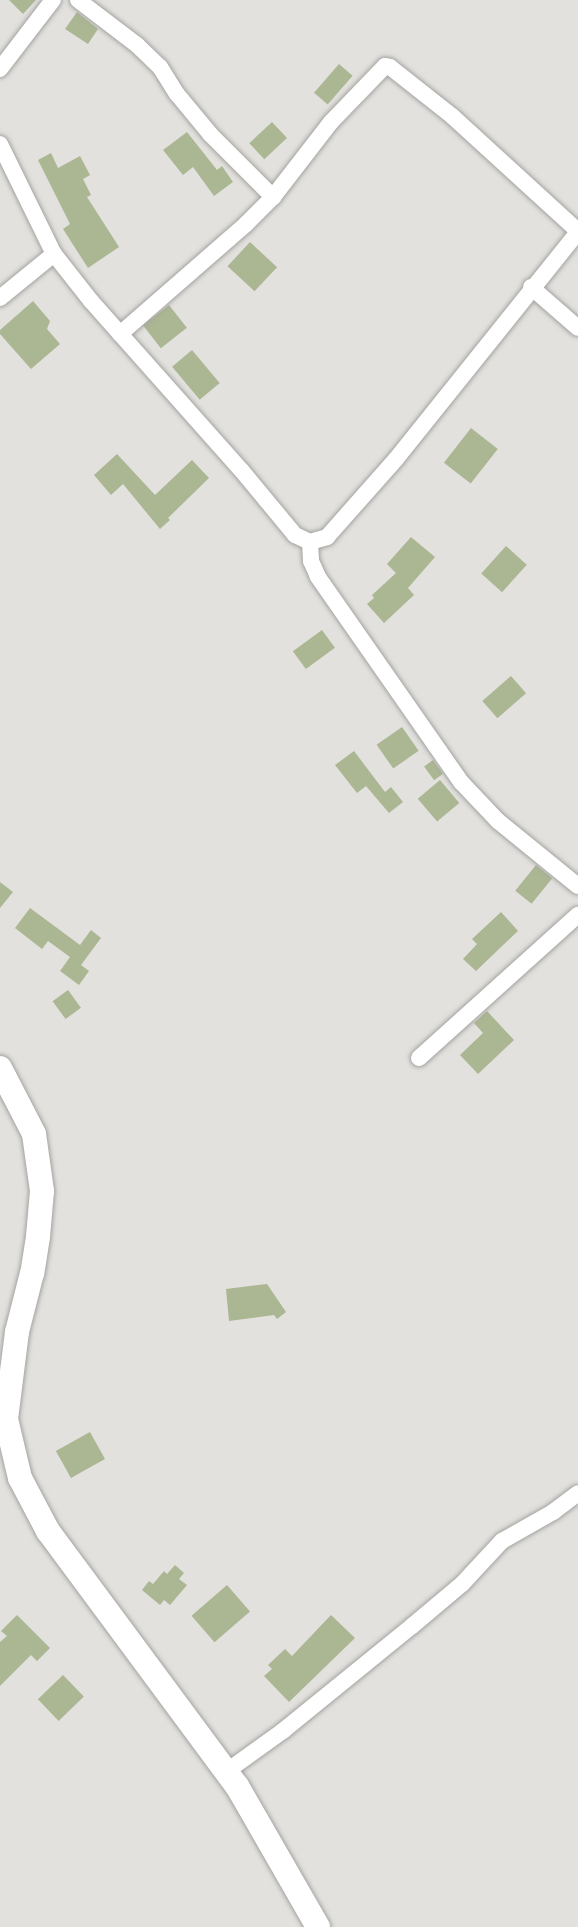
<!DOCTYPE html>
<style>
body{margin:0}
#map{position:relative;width:578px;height:1927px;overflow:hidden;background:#e2e1de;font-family:"Asap Condensed",sans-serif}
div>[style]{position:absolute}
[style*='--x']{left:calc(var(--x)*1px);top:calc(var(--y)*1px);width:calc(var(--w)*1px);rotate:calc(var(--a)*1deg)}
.building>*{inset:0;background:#abb693;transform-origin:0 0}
.roads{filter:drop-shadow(0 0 2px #a4a3a0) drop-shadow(0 0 2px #a4a3a0)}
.street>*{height:16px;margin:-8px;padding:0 8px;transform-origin:8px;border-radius:8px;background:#fff}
.secondary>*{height:24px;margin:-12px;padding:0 12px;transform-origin:12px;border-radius:12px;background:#fff}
span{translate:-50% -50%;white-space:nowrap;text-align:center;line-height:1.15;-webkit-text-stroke:4.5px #e2e1de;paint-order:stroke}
</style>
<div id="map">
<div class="building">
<div style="clip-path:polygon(9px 0,36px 0,23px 14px)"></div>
<div style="clip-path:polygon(77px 12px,98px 29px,88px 44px,65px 29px)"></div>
<div style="left:339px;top:64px;width:18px;height:38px;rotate:41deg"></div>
<div style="left:272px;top:122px;width:22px;height:31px;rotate:47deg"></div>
<div style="clip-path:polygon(187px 132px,217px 170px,222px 166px,233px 182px,214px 196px,193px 167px,183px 175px,163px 150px)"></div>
<div style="clip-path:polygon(51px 153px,58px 168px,80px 156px,90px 175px,83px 179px,91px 195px,87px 197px,119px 247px,88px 268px,63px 229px,70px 224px,38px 160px)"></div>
<div style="left:250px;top:242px;width:37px;height:33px;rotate:43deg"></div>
<div style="clip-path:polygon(33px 301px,50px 321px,47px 329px,60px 344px,31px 369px,0 334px,0 330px)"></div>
<div style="left:169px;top:305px;width:29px;height:33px;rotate:52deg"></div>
<div style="left:192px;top:350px;width:43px;height:26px;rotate:50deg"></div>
<div style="left:471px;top:428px;width:34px;height:44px;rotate:38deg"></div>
<div style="clip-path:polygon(117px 454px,155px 495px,192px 460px,209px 478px,168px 518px,170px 520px,160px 529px,123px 484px,111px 495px,94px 475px)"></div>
<div style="clip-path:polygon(411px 537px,435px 557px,408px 588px,414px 595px,384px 623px,367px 604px,374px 598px,372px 595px,396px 573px,387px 564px)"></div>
<div style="left:506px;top:546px;width:28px;height:37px;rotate:42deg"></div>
<div style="left:322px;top:630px;width:22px;height:36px;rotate:54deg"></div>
<div style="left:511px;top:676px;width:23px;height:38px;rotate:49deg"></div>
<div style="left:402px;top:727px;width:29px;height:31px;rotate:55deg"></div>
<div style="clip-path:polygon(354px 751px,385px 792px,391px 787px,403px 802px,389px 813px,366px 786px,357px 793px,335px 765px)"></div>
<div style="left:433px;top:760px;width:17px;height:11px;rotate:54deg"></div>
<div style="left:440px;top:780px;width:30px;height:29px;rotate:50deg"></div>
<div style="left:536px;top:865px;width:21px;height:33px;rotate:39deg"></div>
<div style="clip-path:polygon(0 882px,13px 892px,0 908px)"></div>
<div style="clip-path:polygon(30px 908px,80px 945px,91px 930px,101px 938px,81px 965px,89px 971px,79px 985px,60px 971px,70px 957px,48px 941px,42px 949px,15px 928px)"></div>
<div style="clip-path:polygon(501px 912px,518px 931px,476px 971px,463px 959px,477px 944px,472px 939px)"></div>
<div style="left:68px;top:990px;width:22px;height:19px;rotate:54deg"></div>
<div style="clip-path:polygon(487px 1011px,514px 1040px,478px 1074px,460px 1055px,483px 1033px,474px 1023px)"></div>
<div style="clip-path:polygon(267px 1284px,286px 1312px,277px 1319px,274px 1315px,229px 1321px,226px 1289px)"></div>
<div style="left:90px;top:1432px;width:31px;height:39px;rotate:61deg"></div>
<div style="clip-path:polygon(175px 1565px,184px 1573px,179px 1579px,187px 1585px,170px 1605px,164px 1600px,160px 1605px,142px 1590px,149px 1581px,153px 1584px,164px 1571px,167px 1574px)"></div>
<div style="left:227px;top:1585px;width:35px;height:47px;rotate:49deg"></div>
<div style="clip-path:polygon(17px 1615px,50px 1648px,37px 1661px,31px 1655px,0 1686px,0 1642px,7px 1636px,1px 1631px)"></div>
<div style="clip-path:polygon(331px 1615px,355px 1638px,289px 1702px,264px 1676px,272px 1669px,268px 1665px,285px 1649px,292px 1656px)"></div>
<div style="left:63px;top:1675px;width:30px;height:35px;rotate:46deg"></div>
</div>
<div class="roads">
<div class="street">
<div style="--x:78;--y:0;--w:74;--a:37.3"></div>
<div style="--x:137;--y:45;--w:32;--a:44"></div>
<div style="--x:160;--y:67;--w:32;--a:58"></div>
<div style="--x:177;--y:94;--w:53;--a:50.3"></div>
<div style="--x:211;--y:135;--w:88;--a:45"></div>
<div style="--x:0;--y:69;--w:87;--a:-52.5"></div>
<div style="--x:0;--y:144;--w:123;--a:63.9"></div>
<div style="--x:54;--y:254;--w:60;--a:51.8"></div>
<div style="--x:91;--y:301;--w:227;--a:48.4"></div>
<div style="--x:242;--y:471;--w:83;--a:50.4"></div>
<div style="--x:295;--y:535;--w:17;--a:25"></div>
<div style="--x:310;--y:542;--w:18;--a:-16"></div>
<div style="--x:327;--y:537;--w:104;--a:-48.5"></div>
<div style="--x:396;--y:459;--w:291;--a:-51.3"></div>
<div style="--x:531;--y:287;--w:62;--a:41.1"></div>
<div style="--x:0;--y:298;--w:70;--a:-39.2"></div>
<div style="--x:120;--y:334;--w:167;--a:-41.1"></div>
<div style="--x:246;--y:224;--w:38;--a:-45"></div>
<div style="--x:273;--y:197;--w:95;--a:-52.3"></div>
<div style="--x:331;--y:122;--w:78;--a:-46"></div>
<div style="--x:385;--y:66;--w:5;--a:11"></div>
<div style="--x:390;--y:67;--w:79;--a:38.3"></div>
<div style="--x:452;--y:116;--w:171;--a:42.4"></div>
<div style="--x:310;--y:542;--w:19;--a:87"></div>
<div style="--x:311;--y:561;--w:17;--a:66"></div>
<div style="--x:318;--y:577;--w:250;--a:55.1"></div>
<div style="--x:461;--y:782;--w:54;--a:46.5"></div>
<div style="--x:498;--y:821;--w:103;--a:39.1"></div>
<div style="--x:419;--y:1058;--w:214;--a:-42"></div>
<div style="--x:227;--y:1771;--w:70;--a:-35.7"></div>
<div style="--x:284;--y:1730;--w:165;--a:-39.1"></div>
<div style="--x:412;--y:1626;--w:65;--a:-40"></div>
<div style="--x:462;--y:1584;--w:59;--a:-47.1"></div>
<div style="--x:502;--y:1541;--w:59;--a:-29.6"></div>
<div style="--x:553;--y:1512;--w:31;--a:-37"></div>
</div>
<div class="secondary">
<div style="--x:0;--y:1068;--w:74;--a:62.7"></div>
<div style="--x:34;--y:1134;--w:58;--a:82"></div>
<div style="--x:42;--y:1191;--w:46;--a:95"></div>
<div style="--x:38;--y:1237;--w:36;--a:99"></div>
<div style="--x:32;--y:1273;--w:61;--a:104.3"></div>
<div style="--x:17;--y:1332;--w:88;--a:97.2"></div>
<div style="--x:6;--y:1419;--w:61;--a:76.7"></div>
<div style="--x:20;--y:1478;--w:60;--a:62.2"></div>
<div style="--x:48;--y:1531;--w:317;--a:53.5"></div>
<div style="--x:237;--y:1786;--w:163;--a:60.1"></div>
</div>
</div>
</div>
